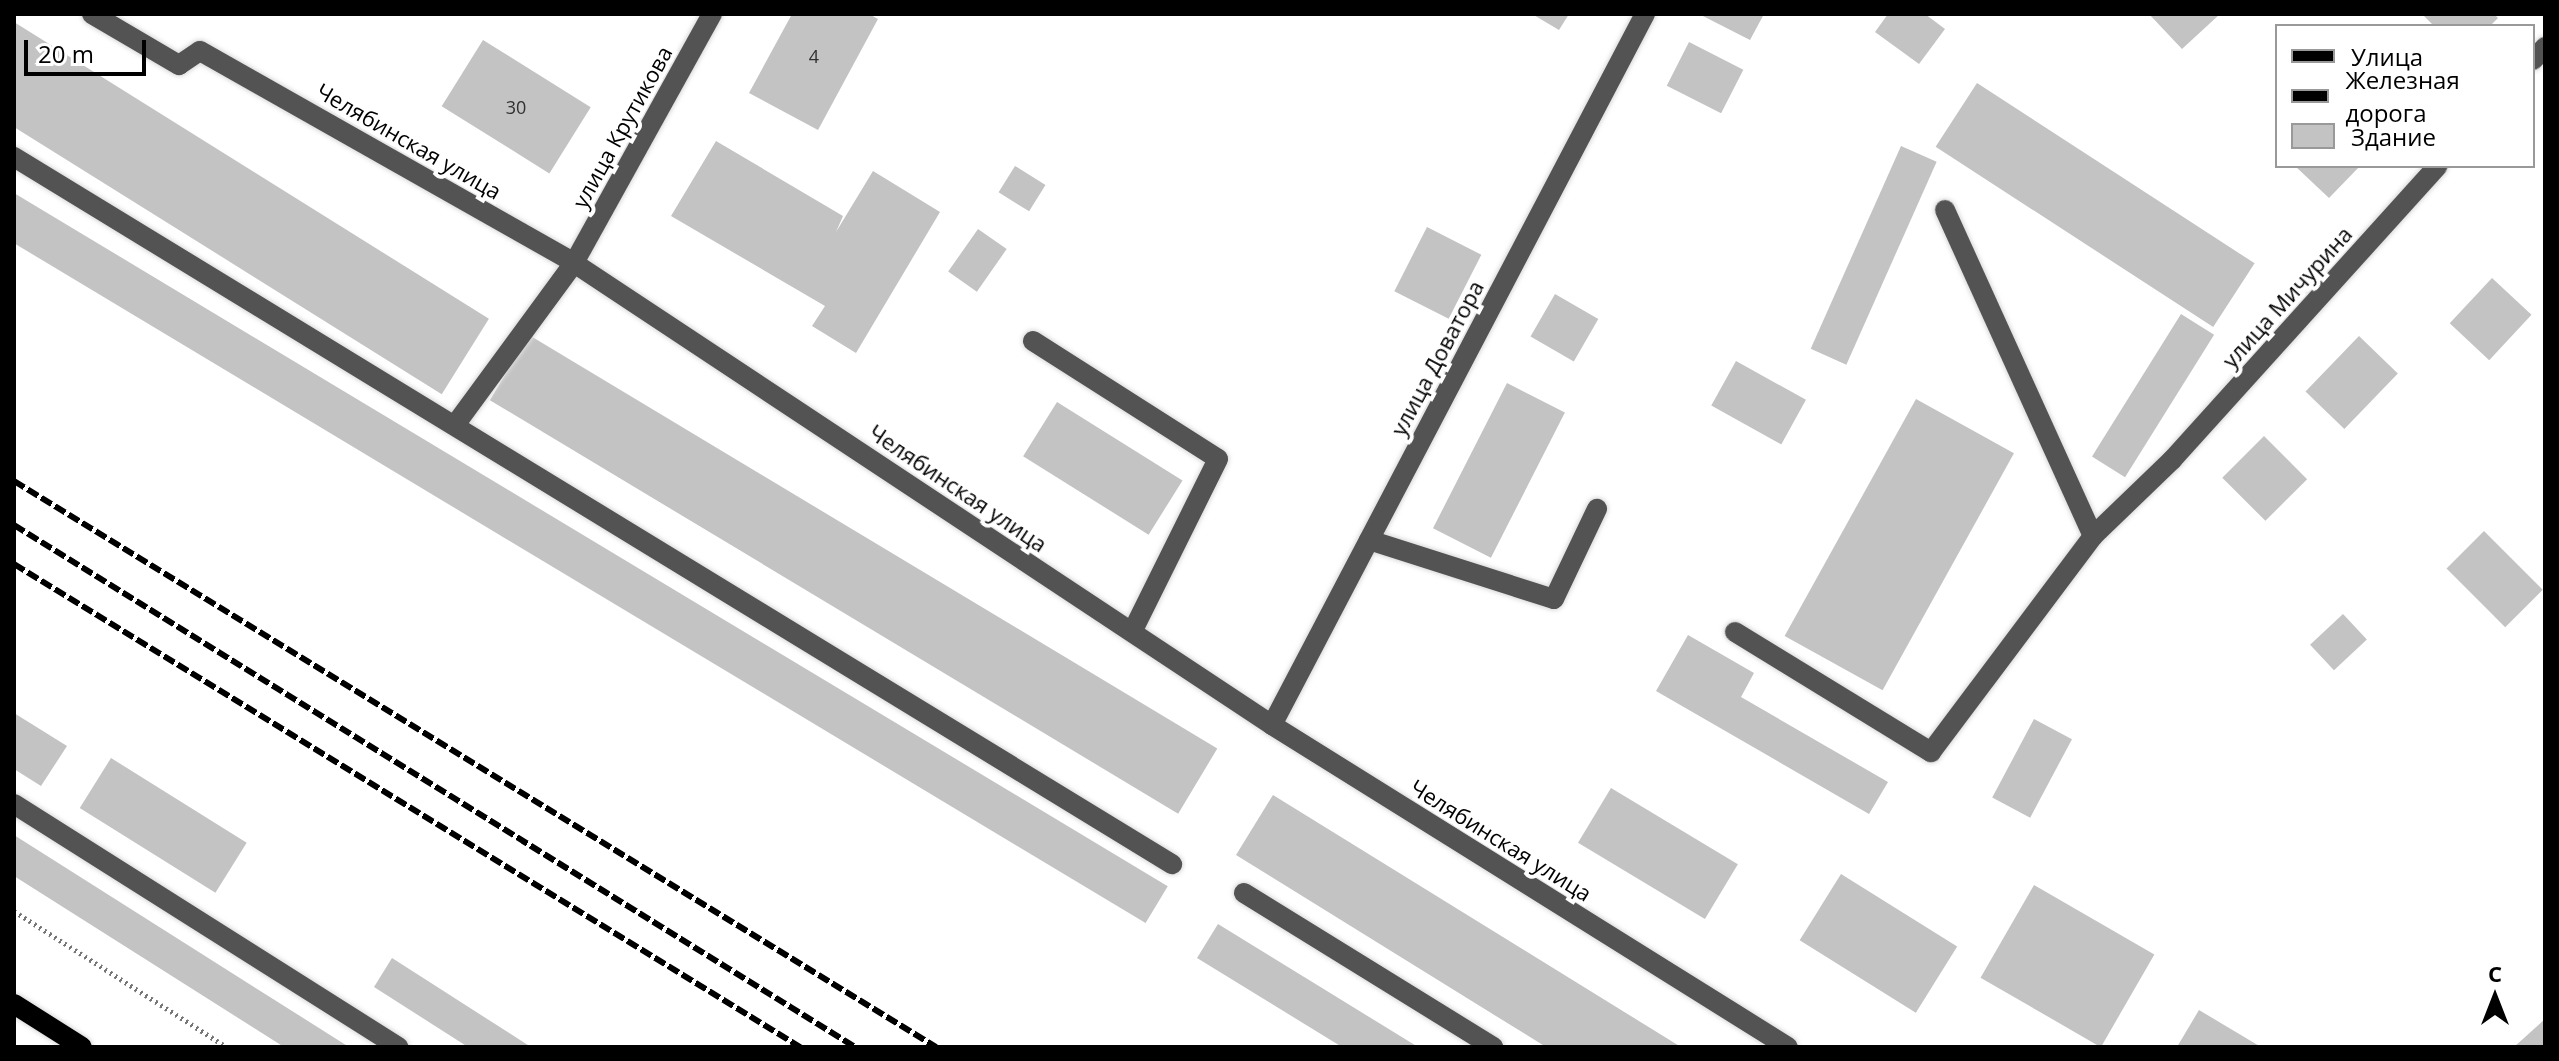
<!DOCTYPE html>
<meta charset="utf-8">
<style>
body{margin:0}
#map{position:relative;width:2559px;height:1061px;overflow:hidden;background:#fff;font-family:"Open Sans",sans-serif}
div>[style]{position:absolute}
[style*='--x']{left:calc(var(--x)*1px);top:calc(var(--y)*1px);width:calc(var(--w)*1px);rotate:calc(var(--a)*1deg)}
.building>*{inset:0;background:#c3c3c3;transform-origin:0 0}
.path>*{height:5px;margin-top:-2.5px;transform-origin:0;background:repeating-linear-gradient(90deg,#757575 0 2px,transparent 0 6px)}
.roads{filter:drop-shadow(0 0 2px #dbdbdb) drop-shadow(0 0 2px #dbdbdb)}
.minor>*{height:20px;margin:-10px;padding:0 10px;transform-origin:10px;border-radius:10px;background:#535353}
.major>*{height:20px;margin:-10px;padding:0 10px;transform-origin:10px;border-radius:10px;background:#000}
.rail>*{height:6px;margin-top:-3px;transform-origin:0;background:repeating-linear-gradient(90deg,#000 0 12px,transparent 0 16px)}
span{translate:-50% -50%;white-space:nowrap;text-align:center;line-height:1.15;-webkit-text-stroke:8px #fff;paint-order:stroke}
.number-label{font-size:18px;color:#313131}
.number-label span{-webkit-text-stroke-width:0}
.street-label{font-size:22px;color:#000}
.frame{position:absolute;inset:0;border:16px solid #000;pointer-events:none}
.legend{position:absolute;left:2275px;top:24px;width:260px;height:144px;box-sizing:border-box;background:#fff;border:2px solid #999;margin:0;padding:10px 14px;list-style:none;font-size:24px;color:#000}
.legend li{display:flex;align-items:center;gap:16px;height:40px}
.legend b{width:40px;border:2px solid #999}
.north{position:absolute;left:2455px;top:957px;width:80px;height:80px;-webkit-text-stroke:6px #fff;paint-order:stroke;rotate:0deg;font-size:22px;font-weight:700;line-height:32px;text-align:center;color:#000}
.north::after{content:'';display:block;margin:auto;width:28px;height:36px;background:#000;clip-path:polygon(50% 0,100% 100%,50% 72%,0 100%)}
.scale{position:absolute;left:24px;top:40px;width:122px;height:36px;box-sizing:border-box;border:4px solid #000;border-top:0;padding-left:10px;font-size:24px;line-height:28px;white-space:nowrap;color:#000;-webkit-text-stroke:6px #fff;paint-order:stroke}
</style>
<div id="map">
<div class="building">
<div style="clip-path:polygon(792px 14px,869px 14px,878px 19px,818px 130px,749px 93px)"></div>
<div style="clip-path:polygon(1532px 14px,1569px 14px,1559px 30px)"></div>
<div style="clip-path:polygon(1699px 14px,1764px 14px,1750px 40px)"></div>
<div style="clip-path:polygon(1888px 14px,1925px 14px,1945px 29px,1919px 64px,1875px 32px)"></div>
<div style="clip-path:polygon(2149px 14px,2220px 14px,2182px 49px)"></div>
<div style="clip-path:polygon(2422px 14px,2494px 14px,2498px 18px,2490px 26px,2434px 26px)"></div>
<div style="left:14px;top:22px;width:560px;height:89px;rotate:32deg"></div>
<div style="left:483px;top:40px;width:127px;height:78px;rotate:32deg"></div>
<div style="left:1689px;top:42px;width:61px;height:49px;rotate:27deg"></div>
<div style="left:1977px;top:83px;width:331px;height:76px;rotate:33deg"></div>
<div style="clip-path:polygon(716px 141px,843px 216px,836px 232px,873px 171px,940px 212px,856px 353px,812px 326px,825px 306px,671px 216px)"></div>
<div style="left:1901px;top:146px;width:39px;height:222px;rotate:24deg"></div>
<div style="left:1015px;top:166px;width:36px;height:31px;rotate:32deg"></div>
<div style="clip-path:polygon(2295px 166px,2360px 166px,2329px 198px)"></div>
<div style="left:14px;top:193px;width:1346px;height:43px;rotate:31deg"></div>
<div style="left:1427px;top:227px;width:61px;height:72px;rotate:27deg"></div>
<div style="left:978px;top:229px;width:35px;height:52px;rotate:35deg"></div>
<div style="left:2492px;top:278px;width:54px;height:62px;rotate:43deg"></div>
<div style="left:1555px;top:294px;width:50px;height:49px;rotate:30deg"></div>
<div style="left:2181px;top:314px;width:39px;height:168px;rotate:32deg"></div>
<div style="left:529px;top:335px;width:803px;height:76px;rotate:31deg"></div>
<div style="left:2359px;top:336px;width:54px;height:77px;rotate:44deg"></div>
<div style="left:1736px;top:361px;width:80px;height:51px;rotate:29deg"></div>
<div style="left:1507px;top:383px;width:65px;height:163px;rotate:27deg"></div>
<div style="left:1916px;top:399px;width:112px;height:271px;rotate:29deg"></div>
<div style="left:1057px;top:402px;width:148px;height:64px;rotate:32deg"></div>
<div style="left:2264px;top:436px;width:61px;height:59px;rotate:45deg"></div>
<div style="left:2484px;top:531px;width:83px;height:53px;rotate:45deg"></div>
<div style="left:2343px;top:614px;width:35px;height:45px;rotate:47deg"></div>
<div style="clip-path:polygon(1688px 635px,1754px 673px,1741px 697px,1888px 782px,1869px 814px,1656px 691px)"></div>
<div style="clip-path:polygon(14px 713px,67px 746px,41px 786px,14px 769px)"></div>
<div style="left:2034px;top:719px;width:43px;height:89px;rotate:28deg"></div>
<div style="left:111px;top:758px;width:160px;height:59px;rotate:32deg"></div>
<div style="left:1611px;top:788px;width:148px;height:64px;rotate:31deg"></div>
<div style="clip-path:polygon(1273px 795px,1681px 1047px,1546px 1047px,1236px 855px)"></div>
<div style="clip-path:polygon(14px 835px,349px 1047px,284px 1047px,14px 876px)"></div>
<div style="left:1841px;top:874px;width:137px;height:78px;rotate:32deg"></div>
<div style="left:2034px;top:885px;width:139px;height:107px;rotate:30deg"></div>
<div style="clip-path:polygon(1218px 924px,1418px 1047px,1342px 1047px,1197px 958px)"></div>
<div style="clip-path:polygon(392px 958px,531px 1047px,468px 1047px,374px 987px)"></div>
<div style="clip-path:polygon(2199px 1010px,2261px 1047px,2177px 1047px)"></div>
<div style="clip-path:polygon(2545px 1019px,2545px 1047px,2514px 1047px)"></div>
</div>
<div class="path">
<div style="--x:14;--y:911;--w:253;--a:32.6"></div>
</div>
<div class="roads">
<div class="minor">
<div style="--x:92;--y:14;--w:101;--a:30.4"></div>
<div style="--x:179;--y:65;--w:25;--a:-34"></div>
<div style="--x:200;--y:51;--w:430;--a:29.5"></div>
<div style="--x:574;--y:263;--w:837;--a:33.5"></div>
<div style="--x:1272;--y:725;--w:608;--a:31.97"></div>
<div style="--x:2533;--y:60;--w:18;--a:-47"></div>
<div style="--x:14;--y:157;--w:1357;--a:31.41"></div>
<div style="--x:1945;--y:210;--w:358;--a:65.6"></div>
<div style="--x:1033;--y:341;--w:219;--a:32.5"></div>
<div style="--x:1218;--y:459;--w:193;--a:116.4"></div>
<div style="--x:455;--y:425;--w:201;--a:-53.7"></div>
<div style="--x:574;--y:263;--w:285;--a:-61"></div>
<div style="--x:1369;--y:540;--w:194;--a:17.7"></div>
<div style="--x:1554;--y:599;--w:100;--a:-64.5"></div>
<div style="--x:1735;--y:632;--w:230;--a:31.5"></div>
<div style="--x:1931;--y:752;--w:270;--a:-53.1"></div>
<div style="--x:2093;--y:536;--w:110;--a:-43.9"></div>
<div style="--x:2172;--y:460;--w:396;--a:-47.9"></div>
<div style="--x:1272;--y:725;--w:803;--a:-62.32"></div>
<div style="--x:14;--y:804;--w:455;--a:32.3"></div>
<div style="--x:1244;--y:893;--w:293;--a:31.7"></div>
</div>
<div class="major">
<div style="--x:14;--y:1004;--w:80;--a:32.3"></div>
</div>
</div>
<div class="rail">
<div style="--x:14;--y:481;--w:1082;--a:31.55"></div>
<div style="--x:14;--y:525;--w:990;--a:31.83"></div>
<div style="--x:14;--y:564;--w:923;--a:31.57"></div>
</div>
<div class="number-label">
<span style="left:814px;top:56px">4</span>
<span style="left:516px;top:107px">30</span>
</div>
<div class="street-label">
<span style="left:622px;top:127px;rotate:-61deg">улица Крутикова</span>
<span style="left:409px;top:141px;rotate:30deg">Челябинская улица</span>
<span style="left:2287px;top:297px;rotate:-48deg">улица Мичурина</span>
<span style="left:1437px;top:358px;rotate:-62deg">улица Доватора</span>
<span style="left:958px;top:488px;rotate:34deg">Челябинская улица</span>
<span style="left:1501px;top:840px;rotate:32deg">Челябинская улица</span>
</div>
<div class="frame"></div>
<ul class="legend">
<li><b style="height:10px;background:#000"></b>Улица</li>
<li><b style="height:10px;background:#000"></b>Железная дорога</li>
<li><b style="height:22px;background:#c3c3c3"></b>Здание</li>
</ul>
<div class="north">С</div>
<div class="scale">20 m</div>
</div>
